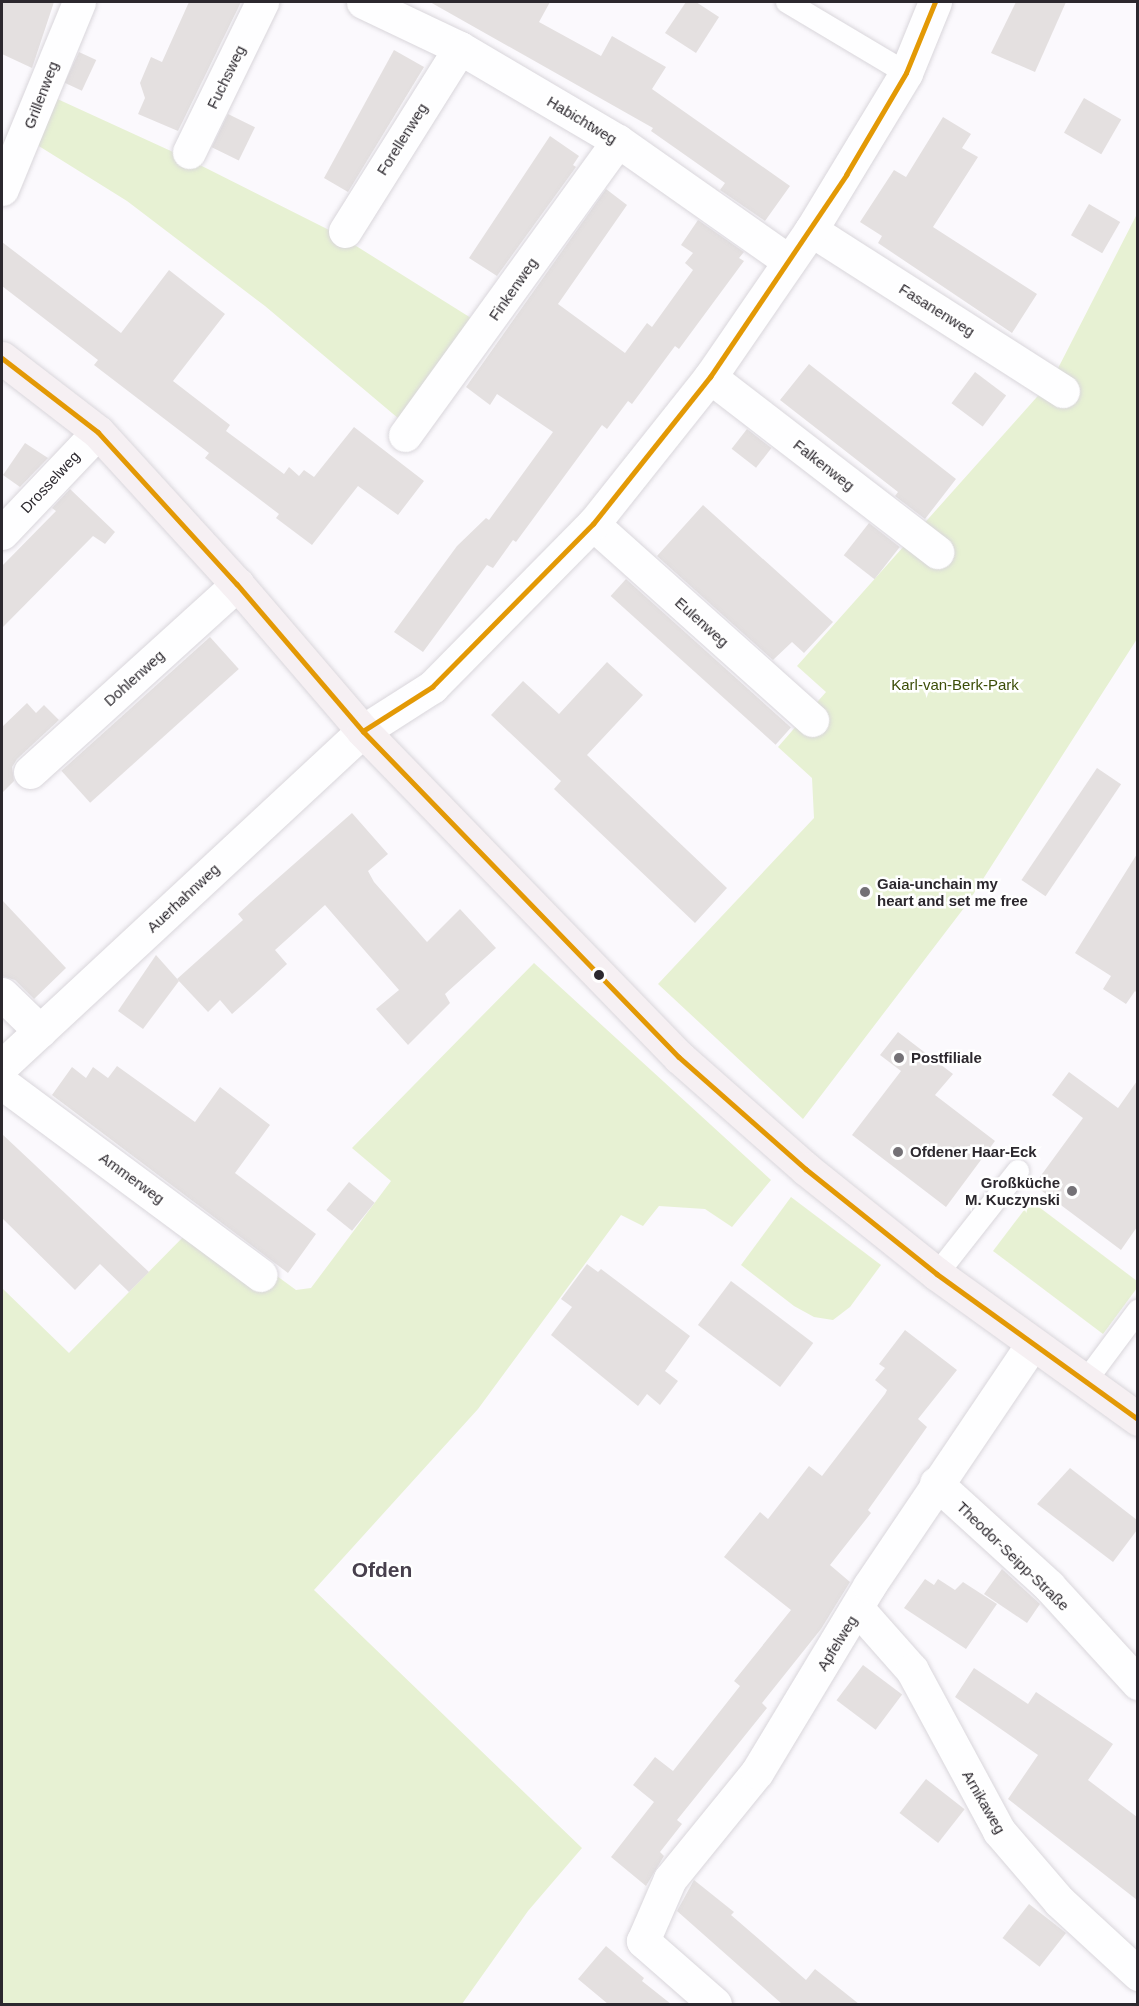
<!DOCTYPE html>
<meta charset="utf-8">
<style>
body{margin:0}
#map{position:relative;width:1139px;height:2006px;overflow:hidden;background:#fbf9fd;font-family:Arial,sans-serif}
div>[style]{position:absolute}
[style*='--x']{left:calc(var(--x)*1px);top:calc(var(--y)*1px);width:calc(var(--w)*1px);rotate:calc(var(--a)*1deg)}
.green>*{inset:0;background:#e7f1d3}
.building>*{inset:0;background:#e4e0e0;transform-origin:0 0}
.roads{filter:drop-shadow(0 0 2px #d9d6db) drop-shadow(0 0 2px #d9d6db)}
.lane>*{height:22px;margin:-11px;padding:0 11px;transform-origin:11px;border-radius:11px;background:#fefeff}
.street>*{height:33px;margin:-16.5px;padding:0 16.5px;transform-origin:16.5px;border-radius:16.5px;background:#fefeff}
.secondary>*{height:33px;margin:-16.5px;padding:0 16.5px;transform-origin:16.5px;border-radius:16.5px;background:#f6f0f3}
.bus-1>*{height:4.5px;margin:-2.25px;padding:0 2.25px;transform-origin:2.25px;border-radius:2.25px;background:#e39905}
.dots>*{width:16px;height:16px;translate:-50% -50%;box-sizing:border-box;border:3px solid #fff;border-radius:50%}
span{translate:-50% -50%;white-space:nowrap;text-align:center;line-height:1.15;-webkit-text-stroke:5px #fff;paint-order:stroke}
.street-label{font-size:15px;color:#2c282e}
.park-label{font-size:15px;color:#3c4d07}
.poi-label{font-size:15px;color:#2c282e;font-weight:700}
.left{translate:0 -50%;text-align:left}
.right{translate:-100% -50%;text-align:right}
.district-label{font-size:21px;color:#48404d;font-weight:700}
.frame{position:absolute;inset:0;border:3px solid #2c282e;pointer-events:none}
</style>
<div id="map">
<div class="green">
<div style="clip-path:polygon(53px 97px,184px 157px,337px 234px,479px 323px,405px 424px,265px 306px,127px 201px,34px 143px)"></div>
<div style="clip-path:polygon(1137px 214px,1137px 639px,967px 904px,803px 1119px,658px 984px,814px 818px,812px 778px,778px 747px,826px 692px,797px 666px,1052px 380px)"></div>
<div style="clip-path:polygon(534px 963px,771px 1180px,732px 1227px,705px 1209px,659px 1206px,643px 1226px,621px 1215px,478px 1409px,314px 1590px,582px 1848px,528px 1911px,462px 2004px,2px 2004px,2px 1288px,69px 1353px,187px 1233px,266px 1268px,296px 1290px,311px 1288px,391px 1181px,352px 1148px)"></div>
<div style="clip-path:polygon(791px 1197px,881px 1265px,850px 1307px,833px 1320px,814px 1317px,794px 1306px,741px 1265px)"></div>
<div style="clip-path:polygon(1031px 1201px,1137px 1281px,1137px 1288px,1103px 1334px,993px 1251px)"></div>
</div>
<div class="building">
<div style="clip-path:polygon(2px 2px,54px 2px,32px 68px,2px 54px)"></div>
<div style="clip-path:polygon(189px 2px,241px 2px,178px 131px,138px 114px,145px 98px,140px 83px,151px 57px,162px 62px)"></div>
<div style="clip-path:polygon(430px 2px,550px 2px,539px 22px,601px 56px,612px 36px,666px 67px,652px 89px,790px 186px,765px 221px,720px 190px,725px 183px,651px 131px,653px 128px)"></div>
<div style="clip-path:polygon(686px 2px,696px 2px,719px 17px,696px 53px,665px 33px)"></div>
<div style="clip-path:polygon(1016px 2px,1066px 2px,1035px 72px,991px 53px)"></div>
<div style="clip-path:polygon(394px 50px,424px 67px,348px 192px,324px 178px)"></div>
<div style="left:79px;top:52px;width:19px;height:34px;rotate:25deg"></div>
<div style="left:1084px;top:98px;width:43px;height:40px;rotate:30deg"></div>
<div style="left:228px;top:114px;width:30px;height:37px;rotate:26deg"></div>
<div style="clip-path:polygon(943px 117px,971px 134px,962px 148px,978px 157px,933px 227px,1037px 294px,1012px 333px,878px 243px,882px 236px,860px 222px,894px 170px,906px 177px)"></div>
<div style="clip-path:polygon(550px 136px,579px 156px,573px 165px,576px 167px,497px 276px,469px 258px)"></div>
<div style="clip-path:polygon(606px 189px,627px 205px,558px 304px,625px 353px,647px 323px,652px 327px,693px 270px,685px 263px,693px 253px,681px 245px,698px 220px,744px 252px,739px 258px,744px 261px,679px 349px,675px 346px,632px 404px,628px 401px,607px 429px,602px 425px,516px 542px,513px 540px,493px 568px,487px 565px,423px 652px,394px 632px,457px 546px,486px 518px,489px 520px,553px 432px,497px 394px,490px 405px,466px 387px)"></div>
<div style="left:1089px;top:204px;width:36px;height:36px;rotate:30deg"></div>
<div style="clip-path:polygon(2px 242px,121px 333px,169px 270px,225px 314px,173px 381px,230px 425px,226px 431px,284px 474px,289px 467px,299px 476px,304px 470px,314px 477px,354px 427px,424px 481px,398px 515px,358px 486px,312px 545px,276px 518px,279px 514px,205px 458px,209px 453px,94px 365px,98px 360px,2px 286px)"></div>
<div style="clip-path:polygon(809px 364px,956px 479px,925px 519px,895px 496px,898px 492px,780px 400px)"></div>
<div style="left:975px;top:372px;width:39px;height:39px;rotate:37deg"></div>
<div style="left:747px;top:429px;width:31px;height:25px;rotate:38deg"></div>
<div style="clip-path:polygon(25px 443px,48px 458px,20px 487px,3px 475px)"></div>
<div style="clip-path:polygon(70px 489px,115px 532px,105px 544px,93px 536px,2px 628px,2px 566px,56px 511px,52px 508px)"></div>
<div style="clip-path:polygon(703px 505px,833px 622px,804px 653px,792px 642px,773px 660px,657px 556px)"></div>
<div style="left:869px;top:523px;width:39px;height:41px;rotate:38deg"></div>
<div style="left:626px;top:579px;width:222px;height:23px;rotate:42deg"></div>
<div style="left:210px;top:637px;width:43px;height:200px;rotate:48deg"></div>
<div style="clip-path:polygon(607px 662px,643px 695px,587px 755px,727px 888px,695px 923px,554px 789px,561px 781px,491px 715px,523px 681px,559px 714px)"></div>
<div style="clip-path:polygon(27px 703px,36px 713px,44px 705px,59px 720px,17px 759px,12px 767px,14px 781px,2px 793px,2px 727px)"></div>
<div style="left:1097px;top:768px;width:29px;height:135px;rotate:34deg"></div>
<div style="clip-path:polygon(352px 813px,388px 854px,368px 871px,374px 882px,427px 942px,460px 909px,496px 948px,445px 994px,450px 1003px,408px 1045px,376px 1009px,399px 990px,325px 905px,275px 950px,287px 964px,259px 990px,232px 1014px,220px 1000px,208px 1012px,177px 979px,243px 920px,238px 914px,251px 902px)"></div>
<div style="clip-path:polygon(1137px 854px,1137px 993px,1135px 991px,1126px 1004px,1103px 989px,1111px 976px,1075px 953px)"></div>
<div style="clip-path:polygon(2px 900px,66px 968px,34px 999px,15px 980px,2px 976px)"></div>
<div style="clip-path:polygon(156px 955px,179px 981px,143px 1029px,118px 1011px)"></div>
<div style="clip-path:polygon(898px 1032px,953px 1074px,935px 1095px,995px 1141px,946px 1207px,852px 1135px,901px 1071px,880px 1055px)"></div>
<div style="clip-path:polygon(117px 1066px,195px 1122px,220px 1087px,270px 1125px,235px 1173px,316px 1234px,288px 1273px,52px 1095px,72px 1067px,86px 1078px,93px 1067px,108px 1078px)"></div>
<div style="clip-path:polygon(1069px 1072px,1118px 1108px,1137px 1081px,1137px 1227px,1121px 1250px,1034px 1185px,1083px 1118px,1052px 1095px)"></div>
<div style="clip-path:polygon(2px 1134px,149px 1272px,129px 1292px,100px 1264px,75px 1290px,2px 1218px)"></div>
<div style="left:349px;top:1182px;width:33px;height:36px;rotate:39deg"></div>
<div style="clip-path:polygon(587px 1264px,598px 1272px,601px 1269px,690px 1336px,665px 1371px,678px 1381px,660px 1405px,647px 1394px,638px 1406px,551px 1335px,572px 1307px,561px 1299px)"></div>
<div style="left:731px;top:1281px;width:103px;height:55px;rotate:37deg"></div>
<div style="clip-path:polygon(905px 1330px,957px 1370px,918px 1419px,927px 1427px,868px 1510px,871px 1513px,830px 1565px,850px 1582px,821px 1629px,762px 1703px,767px 1708px,677px 1820px,682px 1824px,660px 1852px,664px 1856px,646px 1886px,611px 1857px,654px 1802px,633px 1785px,655px 1757px,673px 1771px,740px 1686px,734px 1681px,791px 1610px,724px 1557px,760px 1512px,768px 1519px,809px 1466px,822px 1476px,885px 1394px,887px 1390px,875px 1380px,885px 1368px,879px 1364px)"></div>
<div style="clip-path:polygon(1070px 1468px,1137px 1520px,1137px 1530px,1113px 1562px,1037px 1504px)"></div>
<div style="clip-path:polygon(1002px 1569px,1040px 1604px,1027px 1623px,984px 1594px)"></div>
<div style="clip-path:polygon(925px 1579px,934px 1585px,938px 1579px,955px 1590px,963px 1582px,997px 1604px,966px 1649px,904px 1608px)"></div>
<div style="left:863px;top:1665px;width:49px;height:44px;rotate:37deg"></div>
<div style="clip-path:polygon(974px 1668px,1028px 1704px,1036px 1692px,1113px 1744px,1088px 1780px,1137px 1817px,1137px 1900px,1008px 1799px,1038px 1755px,955px 1697px)"></div>
<div style="left:926px;top:1779px;width:49px;height:43px;rotate:38deg"></div>
<div style="clip-path:polygon(694px 1880px,734px 1912px,731px 1915px,806px 1980px,815px 1969px,859px 2004px,782px 2004px,677px 1911px)"></div>
<div style="left:1029px;top:1904px;width:47px;height:43px;rotate:38deg"></div>
<div style="clip-path:polygon(606px 1946px,644px 1978px,642px 1981px,671px 2004px,608px 2004px,578px 1979px)"></div>
</div>
<div class="roads">
<div class="lane">
<div style="--x:787;--y:2;--w:139;--a:30.8"></div>
<div style="--x:937;--y:1274;--w:131;--a:-51.8"></div>
<div style="--x:1085;--y:1382;--w:89;--a:-53.3"></div>
</div>
<div class="street">
<div style="--x:363;--y:2;--w:107;--a:25.4"></div>
<div style="--x:460;--y:48;--w:183;--a:30.5"></div>
<div style="--x:618;--y:141;--w:209;--a:35.1"></div>
<div style="--x:189;--y:152;--w:167;--a:-64"></div>
<div style="--x:2;--y:189;--w:202;--a:-67.6"></div>
<div style="--x:811;--y:230;--w:299;--a:32.6"></div>
<div style="--x:345;--y:231;--w:216;--a:-57.9"></div>
<div style="--x:710;--y:377;--w:287;--a:37.6"></div>
<div style="--x:405;--y:435;--w:363;--a:-54.1"></div>
<div style="--x:593;--y:524;--w:294;--a:41.8"></div>
<div style="--x:2;--y:533;--w:139;--a:-46.5"></div>
<div style="--x:30;--y:772;--w:280;--a:-42.2"></div>
<div style="--x:2;--y:994;--w:53;--a:44.2"></div>
<div style="--x:2;--y:1066;--w:492;--a:-42.9"></div>
<div style="--x:363;--y:731;--w:82;--a:-32.5"></div>
<div style="--x:432;--y:687;--w:229;--a:-45.4"></div>
<div style="--x:593;--y:524;--w:188;--a:-51.5"></div>
<div style="--x:710;--y:377;--w:178;--a:-55.5"></div>
<div style="--x:811;--y:230;--w:184;--a:-58.8"></div>
<div style="--x:906;--y:73;--w:77;--a:-67.8"></div>
<div style="--x:2;--y:1083;--w:322;--a:36.6"></div>
<div style="--x:936;--y:1483;--w:153;--a:42.3"></div>
<div style="--x:1049;--y:1586;--w:132;--a:47.5"></div>
<div style="--x:858;--y:1609;--w:81;--a:48.5"></div>
<div style="--x:912;--y:1670;--w:183;--a:61.6"></div>
<div style="--x:999;--y:1831;--w:92;--a:49.4"></div>
<div style="--x:1059;--y:1901;--w:108;--a:42.7"></div>
<div style="--x:715;--y:2004;--w:96;--a:-138.8"></div>
<div style="--x:643;--y:1941;--w:68;--a:-66.5"></div>
<div style="--x:670;--y:1879;--w:138;--a:-50.9"></div>
<div style="--x:757;--y:1772;--w:217;--a:-58.9"></div>
<div style="--x:869;--y:1586;--w:292;--a:-56"></div>
</div>
<div class="secondary">
<div style="--x:2;--y:358;--w:121;--a:37.6"></div>
<div style="--x:98;--y:432;--w:206;--a:47.6"></div>
<div style="--x:237;--y:584;--w:194;--a:49.4"></div>
<div style="--x:363;--y:731;--w:454;--a:45.9"></div>
<div style="--x:679;--y:1057;--w:169;--a:41.4"></div>
<div style="--x:806;--y:1169;--w:168;--a:38.7"></div>
<div style="--x:937;--y:1274;--w:248;--a:35.8"></div>
</div>
</div>
<div class="bus-1">
<div style="--x:2;--y:358;--w:121;--a:37.6"></div>
<div style="--x:98;--y:432;--w:206;--a:47.6"></div>
<div style="--x:237;--y:584;--w:194;--a:49.4"></div>
<div style="--x:363;--y:731;--w:454;--a:45.9"></div>
<div style="--x:679;--y:1057;--w:169;--a:41.4"></div>
<div style="--x:806;--y:1169;--w:168;--a:38.7"></div>
<div style="--x:937;--y:1274;--w:248;--a:35.8"></div>
<div style="--x:363;--y:731;--w:82;--a:-32.5"></div>
<div style="--x:432;--y:687;--w:229;--a:-45.4"></div>
<div style="--x:593;--y:524;--w:188;--a:-51.5"></div>
<div style="--x:710;--y:377;--w:244;--a:-56"></div>
<div style="--x:846;--y:175;--w:118;--a:-59.5"></div>
<div style="--x:906;--y:73;--w:77;--a:-67.8"></div>
</div>
<div class="dots">
<div style="left:865px;top:892px;background:#747176"></div>
<div style="left:599px;top:975px;background:#2c282e"></div>
<div style="left:899px;top:1058px;background:#747176"></div>
<div style="left:898px;top:1152px;background:#747176"></div>
<div style="left:1072px;top:1191px;background:#747176"></div>
</div>
<div class="street-label">
<span style="left:226px;top:77px;rotate:-64deg">Fuchsweg</span>
<span style="left:41px;top:95px;rotate:-69deg">Grillenweg</span>
<span style="left:582px;top:120px;rotate:31deg">Habichtweg</span>
<span style="left:402px;top:139px;rotate:-58deg">Forellenweg</span>
<span style="left:513px;top:289px;rotate:-55deg">Finkenweg</span>
<span style="left:937px;top:310px;rotate:32deg">Fasanenweg</span>
<span style="left:824px;top:465px;rotate:38deg">Falkenweg</span>
<span style="left:50px;top:482px;rotate:-47deg">Drosselweg</span>
<span style="left:702px;top:622px;rotate:42deg">Eulenweg</span>
<span style="left:134px;top:678px;rotate:-42deg">Dohlenweg</span>
<span style="left:183px;top:898px;rotate:-43deg">Auerhahnweg</span>
<span style="left:132px;top:1178px;rotate:36deg">Ammerweg</span>
<span style="left:1013px;top:1556px;rotate:44deg">Theodor-Seipp-Straße</span>
<span style="left:837px;top:1643px;rotate:-58deg">Apfelweg</span>
<span style="left:984px;top:1802px;rotate:60deg">Arnikaweg</span>
</div>
<div class="park-label">
<span style="left:955px;top:685px">Karl-van-Berk-Park</span>
</div>
<div class="poi-label">
<span class="left" style="left:877px;top:892px">Gaia-unchain my<br>heart and set me free</span>
<span class="left" style="left:911px;top:1058px">Postfiliale</span>
<span class="left" style="left:910px;top:1152px">Ofdener Haar-Eck</span>
<span class="right" style="left:1060px;top:1191px">Großküche<br>M. Kuczynski</span>
</div>
<div class="district-label">
<span style="left:382px;top:1570px">Ofden</span>
</div>
<div class="frame"></div>
</div>
